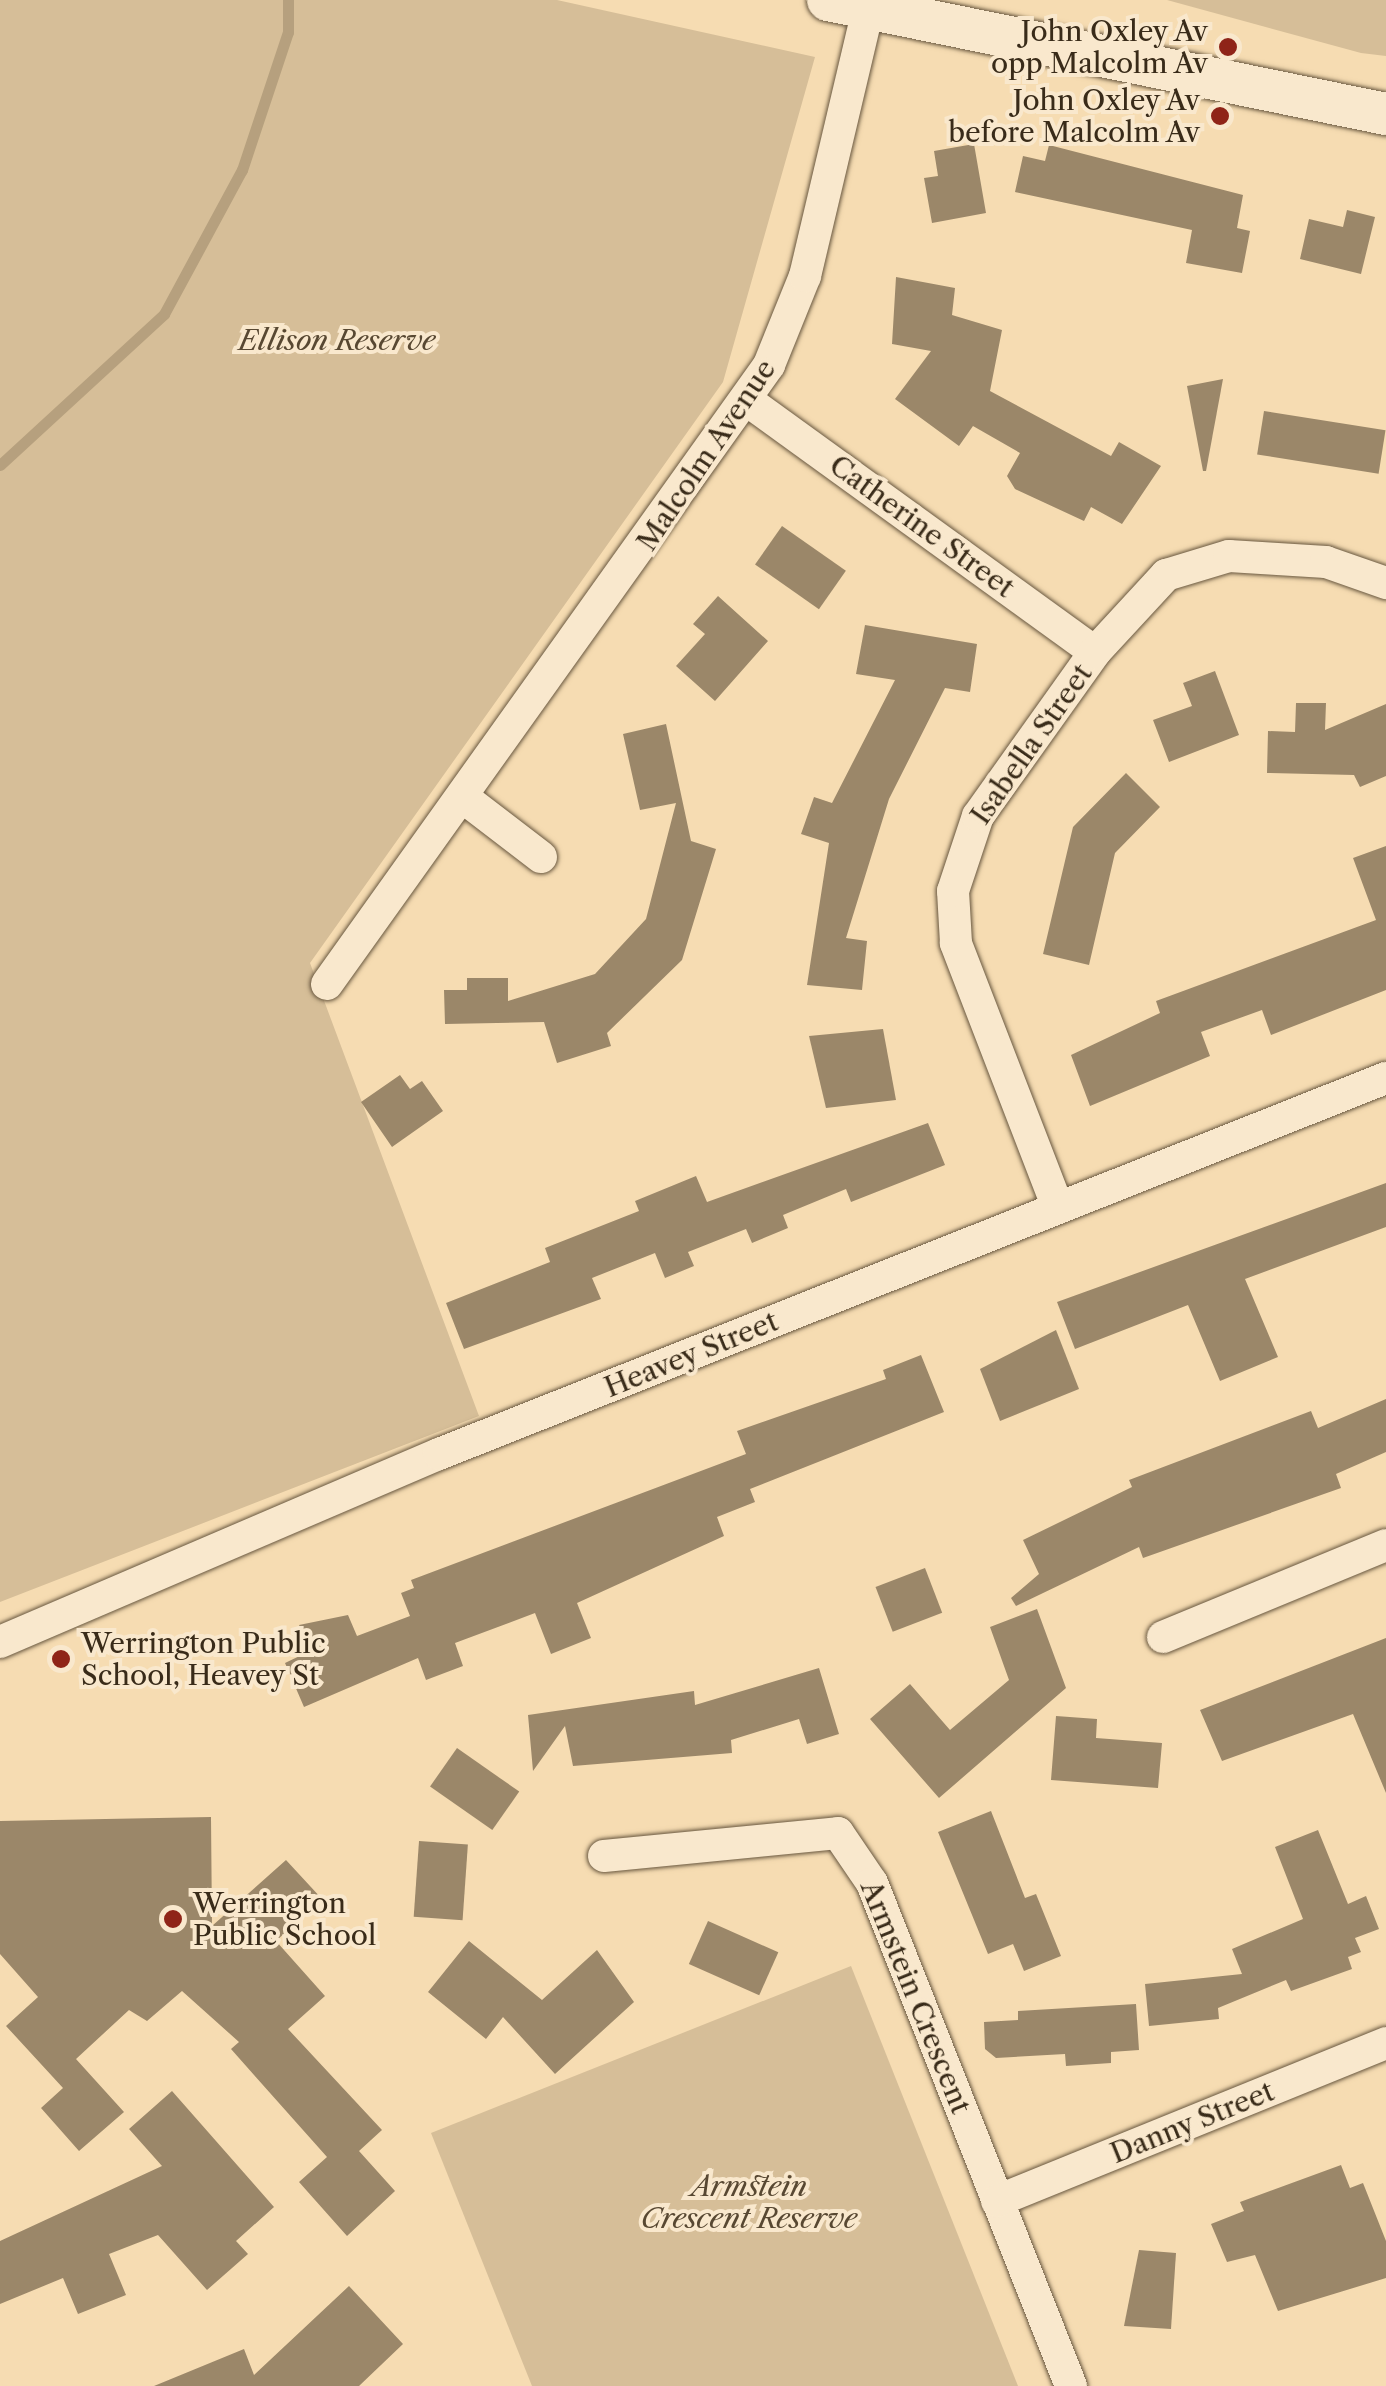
<!DOCTYPE html>
<style>
body{margin:0}
#map{position:relative;width:1386px;height:2386px;overflow:hidden;background:#f6dcb2;font-family:"Libre Caslon Text",serif}
div>[style]{position:absolute}
[style*='--x']{left:calc(var(--x)*1px);top:calc(var(--y)*1px);width:calc(var(--w)*1px);rotate:calc(var(--a)*1deg)}
.green>*{inset:0;background:#d6be98}
.stream>*{height:11px;margin:-5.5px;padding:0 5.5px;transform-origin:5.5px;border-radius:5.5px;background:#b6a07e}
.building>*{inset:0;background:#9b8769;transform-origin:0 0}
.roads{filter:drop-shadow(0 0 2px #68573f) drop-shadow(0 0 2px #68573f)}
.minor>*{height:32px;margin:-16px;padding:0 16px;transform-origin:16px;border-radius:16px;background:#f9e8cd}
.tertiary>*{height:42px;margin:-21px;padding:0 21px;transform-origin:21px;border-radius:21px;background:#f9e8cd}
.dots>*{width:28px;height:28px;translate:-50% -50%;box-sizing:border-box;border:5px solid #f9e8cd;border-radius:50%}
span{translate:-50% -50%;white-space:nowrap;text-align:center;line-height:1.15;-webkit-text-stroke:8px #f9e8cd;paint-order:stroke}
.poi-label{font-size:28px;color:#392b19}
.right{translate:-100% -50%;text-align:right}
.left{translate:0 -50%;text-align:left}
.park-label{font-size:28px;color:#584832;font-style:italic}
.street-label{font-size:28px;color:#392b19}
</style>
<div id="map">
<div class="green">
<div style="clip-path:polygon(0 0,557px 0,815px 57px,723px 382px,310px 963px,479px 1416px,0 1602px)"></div>
<div style="clip-path:polygon(1167px 0,1386px 0,1386px 56px,1361px 53px)"></div>
<div style="clip-path:polygon(851px 1966px,1018px 2386px,532px 2386px,431px 2133px)"></div>
</div>
<div class="stream">
<div style="--x:0;--y:465;--w:223;--a:-42.6"></div>
<div style="--x:164;--y:314;--w:164;--a:-61.6"></div>
<div style="--x:242;--y:170;--w:145;--a:-71.6"></div>
<div style="--x:288;--y:32;--w:32;--a:-90"></div>
</div>
<div class="building">
<div style="clip-path:polygon(974px 144px,986px 213px,932px 223px,924px 178px,938px 176px,934px 151px)"></div>
<div style="clip-path:polygon(1049px 145px,1243px 195px,1237px 228px,1250px 231px,1242px 273px,1186px 263px,1192px 230px,1015px 192px,1023px 156px,1045px 161px)"></div>
<div style="clip-path:polygon(1347px 210px,1375px 217px,1361px 274px,1300px 259px,1309px 219px,1343px 227px)"></div>
<div style="clip-path:polygon(896px 277px,955px 288px,952px 315px,1002px 330px,990px 391px,1111px 456px,1119px 442px,1161px 466px,1122px 524px,1091px 507px,1084px 521px,1015px 489px,1007px 476px,1020px 453px,973px 426px,959px 446px,895px 399px,931px 351px,892px 344px)"></div>
<div style="clip-path:polygon(1223px 379px,1206px 471px,1203px 471px,1187px 386px)"></div>
<div style="left:1264px;top:411px;width:123px;height:44px;rotate:9deg"></div>
<div style="left:782px;top:526px;width:78px;height:47px;rotate:35deg"></div>
<div style="clip-path:polygon(718px 596px,768px 641px,715px 701px,676px 666px,705px 634px,693px 624px)"></div>
<div style="clip-path:polygon(865px 625px,977px 644px,970px 692px,945px 688px,889px 799px,846px 938px,867px 941px,862px 990px,807px 985px,829px 843px,801px 834px,814px 797px,832px 803px,895px 680px,856px 674px)"></div>
<div style="clip-path:polygon(1215px 671px,1239px 735px,1169px 762px,1153px 720px,1192px 706px,1183px 683px)"></div>
<div style="clip-path:polygon(1296px 703px,1326px 703px,1325px 730px,1386px 704px,1386px 776px,1360px 787px,1354px 775px,1267px 773px,1268px 731px,1295px 732px)"></div>
<div style="clip-path:polygon(666px 724px,691px 841px,716px 849px,682px 960px,607px 1033px,611px 1046px,557px 1063px,544px 1022px,445px 1024px,444px 990px,467px 990px,467px 978px,508px 978px,508px 1001px,595px 974px,646px 919px,676px 803px,640px 810px,623px 734px)"></div>
<div style="clip-path:polygon(1126px 773px,1160px 807px,1115px 853px,1089px 965px,1043px 954px,1073px 827px)"></div>
<div style="clip-path:polygon(1386px 846px,1386px 990px,1271px 1035px,1262px 1010px,1201px 1032px,1210px 1056px,1090px 1106px,1071px 1055px,1160px 1013px,1156px 1001px,1376px 920px,1353px 858px)"></div>
<div style="clip-path:polygon(883px 1029px,896px 1100px,826px 1108px,809px 1036px)"></div>
<div style="clip-path:polygon(400px 1075px,410px 1089px,422px 1081px,443px 1111px,392px 1147px,361px 1102px)"></div>
<div style="clip-path:polygon(928px 1123px,945px 1165px,851px 1202px,846px 1189px,783px 1215px,788px 1228px,752px 1243px,746px 1229px,688px 1252px,694px 1266px,665px 1278px,655px 1253px,592px 1278px,601px 1299px,464px 1349px,446px 1303px,550px 1262px,545px 1248px,639px 1211px,635px 1201px,696px 1176px,707px 1202px)"></div>
<div style="clip-path:polygon(1386px 1183px,1386px 1227px,1245px 1279px,1278px 1357px,1220px 1381px,1188px 1305px,1075px 1349px,1057px 1302px)"></div>
<div style="clip-path:polygon(1056px 1330px,1079px 1389px,1000px 1421px,980px 1369px)"></div>
<div style="clip-path:polygon(921px 1355px,944px 1412px,750px 1489px,755px 1502px,717px 1517px,724px 1536px,577px 1603px,591px 1638px,551px 1654px,535px 1613px,455px 1643px,463px 1666px,426px 1680px,418px 1658px,304px 1707px,285px 1663px,310px 1651px,299px 1625px,348px 1615px,357px 1636px,410px 1616px,401px 1593px,414px 1588px,411px 1580px,746px 1454px,737px 1431px,886px 1379px,883px 1370px)"></div>
<div style="clip-path:polygon(1386px 1399px,1386px 1452px,1336px 1474px,1341px 1488px,1143px 1558px,1139px 1547px,1016px 1606px,1011px 1598px,1039px 1574px,1023px 1540px,1132px 1487px,1129px 1480px,1311px 1411px,1318px 1428px)"></div>
<div style="left:925px;top:1568px;width:48px;height:53px;rotate:69deg"></div>
<div style="clip-path:polygon(1037px 1609px,1066px 1688px,939px 1798px,870px 1719px,910px 1684px,950px 1730px,1009px 1680px,990px 1627px)"></div>
<div style="clip-path:polygon(1386px 1638px,1386px 1793px,1353px 1714px,1222px 1761px,1200px 1710px)"></div>
<div style="clip-path:polygon(819px 1668px,839px 1734px,807px 1744px,799px 1719px,731px 1740px,732px 1753px,573px 1766px,565px 1726px,533px 1771px,528px 1715px,694px 1691px,695px 1705px)"></div>
<div style="clip-path:polygon(1056px 1716px,1097px 1719px,1096px 1738px,1162px 1743px,1158px 1788px,1051px 1780px)"></div>
<div style="left:457px;top:1748px;width:76px;height:47px;rotate:35deg"></div>
<div style="clip-path:polygon(991px 1811px,1025px 1898px,1036px 1894px,1061px 1956px,1024px 1971px,1013px 1944px,988px 1954px,938px 1832px)"></div>
<div style="clip-path:polygon(211px 1817px,212px 1926px,286px 1860px,322px 1899px,276px 1941px,325px 1996px,288px 2029px,382px 2130px,359px 2151px,395px 2191px,347px 2236px,299px 2182px,327px 2157px,231px 2049px,239px 2042px,182px 1991px,147px 2021px,129px 2010px,76px 2059px,124px 2112px,79px 2151px,41px 2108px,63px 2088px,6px 2026px,38px 1997px,0 1954px,0 1821px)"></div>
<div style="clip-path:polygon(1318px 1830px,1348px 1904px,1366px 1896px,1379px 1929px,1355px 1938px,1361px 1952px,1348px 1957px,1352px 1969px,1291px 1991px,1286px 1980px,1218px 2008px,1219px 2019px,1149px 2026px,1145px 1984px,1242px 1974px,1232px 1949px,1303px 1919px,1275px 1847px)"></div>
<div style="left:419px;top:1841px;width:49px;height:76px;rotate:4deg"></div>
<div style="left:708px;top:1921px;width:77px;height:47px;rotate:24deg"></div>
<div style="clip-path:polygon(469px 1941px,542px 2000px,597px 1950px,634px 2002px,555px 2074px,503px 2017px,486px 2039px,428px 1992px)"></div>
<div style="clip-path:polygon(1136px 2004px,1139px 2050px,1111px 2052px,1111px 2063px,1066px 2066px,1065px 2054px,996px 2058px,985px 2049px,984px 2022px,1018px 2020px,1018px 2011px)"></div>
<div style="clip-path:polygon(172px 2091px,274px 2207px,236px 2241px,248px 2254px,207px 2290px,158px 2235px,109px 2254px,126px 2295px,78px 2314px,63px 2278px,0 2304px,0 2241px,162px 2166px,129px 2129px)"></div>
<div style="clip-path:polygon(1341px 2165px,1350px 2188px,1363px 2183px,1386px 2241px,1386px 2278px,1278px 2311px,1255px 2255px,1227px 2262px,1211px 2224px,1244px 2211px,1240px 2202px)"></div>
<div style="clip-path:polygon(1139px 2250px,1176px 2253px,1171px 2329px,1124px 2326px)"></div>
<div style="clip-path:polygon(349px 2286px,403px 2344px,359px 2386px,154px 2386px,244px 2349px,254px 2375px)"></div>
</div>
<div class="roads">
<div class="minor">
<div style="--x:748;--y:401;--w:428;--a:35.9"></div>
<div style="--x:464;--y:798;--w:97;--a:37.5"></div>
<div style="--x:327;--y:984;--w:761;--a:-54.47"></div>
<div style="--x:769;--y:365;--w:96;--a:-68"></div>
<div style="--x:805;--y:276;--w:274;--a:-76.7"></div>
<div style="--x:1058;--y:1208;--w:284;--a:-111.1"></div>
<div style="--x:956;--y:943;--w:52;--a:-93.3"></div>
<div style="--x:953;--y:891;--w:79;--a:-71.6"></div>
<div style="--x:978;--y:816;--w:201;--a:-54.5"></div>
<div style="--x:1095;--y:652;--w:105;--a:-47.3"></div>
<div style="--x:1166;--y:575;--w:66;--a:-16.8"></div>
<div style="--x:1229;--y:556;--w:97;--a:3.5"></div>
<div style="--x:1326;--y:562;--w:64;--a:19.3"></div>
<div style="--x:1163;--y:1637;--w:241;--a:-22.4"></div>
<div style="--x:0;--y:1642;--w:478;--a:-23.2"></div>
<div style="--x:439;--y:1454;--w:1019;--a:-21.66"></div>
<div style="--x:604;--y:1856;--w:235;--a:-5.6"></div>
<div style="--x:838;--y:1833;--w:60;--a:55.8"></div>
<div style="--x:872;--y:1883;--w:541;--a:68.41"></div>
<div style="--x:997;--y:2201;--w:420;--a:-22.1"></div>
</div>
<div class="tertiary">
<div style="--x:828;--y:0;--w:570;--a:11.55"></div>
</div>
</div>
<div class="dots">
<div style="left:1228px;top:47px;background:#8f2418"></div>
<div style="left:1220px;top:116px;background:#8f2418"></div>
<div style="left:61px;top:1659px;background:#8f2418"></div>
<div style="left:173px;top:1919px;background:#8f2418"></div>
</div>
<div class="poi-label">
<span class="right" style="left:1208px;top:47px">John Oxley Av<br>opp Malcolm Av</span>
<span class="right" style="left:1200px;top:116px">John Oxley Av<br>before Malcolm Av</span>
<span class="left" style="left:81px;top:1659px">Werrington Public<br>School, Heavey St</span>
<span class="left" style="left:193px;top:1919px">Werrington<br>Public School</span>
</div>
<div class="park-label">
<span style="left:337px;top:340px">Ellison Reserve</span>
<span style="left:749px;top:2202px">Armstein<br>Crescent Reserve</span>
</div>
<div class="street-label">
<span style="left:706px;top:455px;rotate:-56deg">Malcolm Avenue</span>
<span style="left:922px;top:526px;rotate:36deg">Catherine Street</span>
<span style="left:1031px;top:744px;rotate:-55deg">Isabella Street</span>
<span style="left:691px;top:1354px;rotate:-22deg">Heavey Street</span>
<span style="left:916px;top:1997px;rotate:68deg">Armstein Crescent</span>
<span style="left:1192px;top:2122px;rotate:-22deg">Danny Street</span>
</div>
</div>
